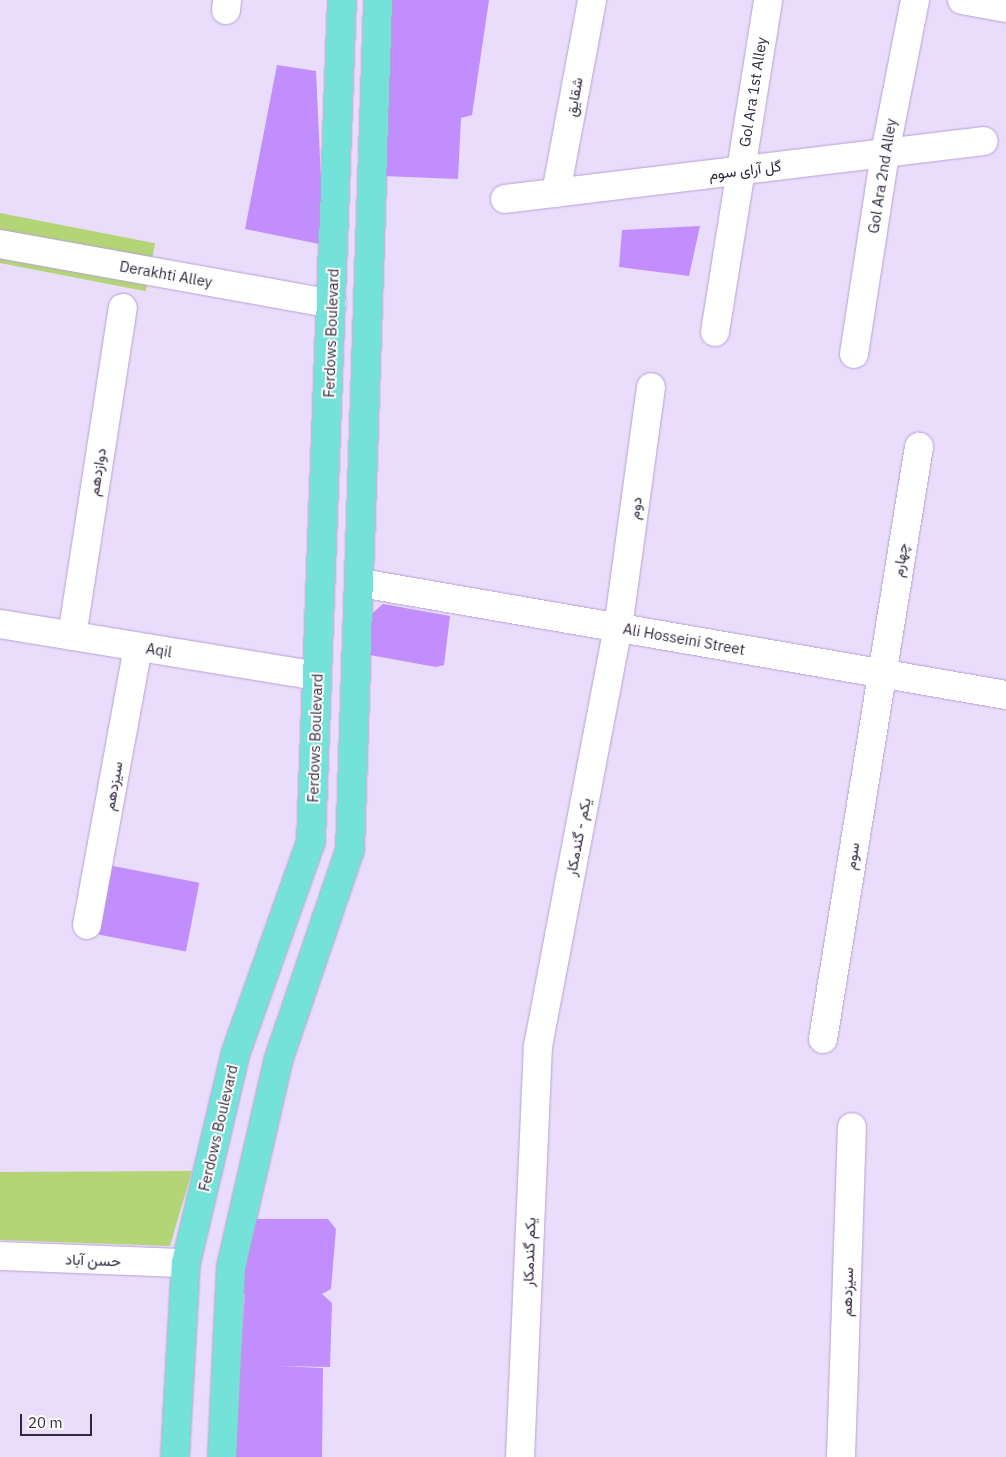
<!DOCTYPE html>
<meta charset="utf-8">
<style>
body{margin:0}
#map{position:relative;width:1006px;height:1457px;overflow:hidden;background:#eaddfc;font-family:"IBM Plex Sans",Vazirmatn,sans-serif}
div>[style]{position:absolute}
[style*='--x']{left:calc(var(--x)*1px);top:calc(var(--y)*1px);width:calc(var(--w)*1px);rotate:calc(var(--a)*1deg)}
.green>*{inset:0;background:#b4d576;transform-origin:0 0}
.building>*{inset:0;background:#c28dfd;transform-origin:0 0}
.roads{filter:drop-shadow(0 0 1px #b7a1d3) drop-shadow(0 0 1px #b7a1d3)}
.minor>*{height:28px;margin:-14px;padding:0 14px;transform-origin:14px;border-radius:14px;background:#fff}
.major>*{height:28px;margin:-14px;padding:0 14px;transform-origin:14px;border-radius:14px;background:#74e2d9}
span{translate:-50% -50%;white-space:nowrap;text-align:center;line-height:1.15;-webkit-text-stroke:4px #fff;paint-order:stroke}
.street-label{font-size:15px;color:#31283c}
.scale{position:absolute;left:20px;top:1414px;width:72px;height:22px;box-sizing:border-box;border:2px solid #31283c;border-top:0;padding-left:6px;font-size:15px;line-height:18px;white-space:nowrap;color:#31283c;-webkit-text-stroke:4px #fff;paint-order:stroke}
</style>
<div id="map">
<div class="green">
<div style="left:0;top:213px;width:158px;height:49px;rotate:11deg"></div>
<div style="clip-path:polygon(192px 1171px,170px 1246px,0 1240px,0 1172px)"></div>
</div>
<div class="building">
<div style="clip-path:polygon(388px 0,489px 0,472px 115px,461px 118px,458px 179px,382px 176px)"></div>
<div style="clip-path:polygon(277px 65px,316px 71px,324px 245px,245px 229px)"></div>
<div style="clip-path:polygon(700px 226px,689px 276px,619px 267px,622px 230px)"></div>
<div style="clip-path:polygon(383px 604px,450px 616px,444px 665px,436px 667px,364px 654px,369px 616px)"></div>
<div style="left:108px;top:865px;width:93px;height:70px;rotate:11deg"></div>
<div style="clip-path:polygon(251px 1219px,328px 1219px,336px 1229px,331px 1289px,322px 1294px,332px 1303px,330px 1367px,278px 1366px,323px 1368px,322px 1457px,226px 1457px,231px 1365px,240px 1365px,245px 1294px,237px 1293px)"></div>
</div>
<div class="roads">
<div class="minor">
<div style="--x:962;--y:0;--w:45;--a:10.3"></div>
<div style="--x:226;--y:10;--w:10;--a:-84"></div>
<div style="--x:556;--y:193;--w:196;--a:-79.4"></div>
<div style="--x:505;--y:199;--w:482;--a:-6.9"></div>
<div style="--x:0;--y:244;--w:337;--a:10.2"></div>
<div style="--x:715;--y:332;--w:336;--a:-80.9"></div>
<div style="--x:854;--y:354;--w:203;--a:-81.2"></div>
<div style="--x:885;--y:153;--w:156;--a:-78.9"></div>
<div style="--x:361;--y:583;--w:655;--a:9.85"></div>
<div style="--x:0;--y:624;--w:321;--a:9.3"></div>
<div style="--x:72;--y:636;--w:332;--a:-81.2"></div>
<div style="--x:87;--y:925;--w:283;--a:-79.6"></div>
<div style="--x:823;--y:1039;--w:600;--a:-80.79"></div>
<div style="--x:0;--y:1256;--w:186;--a:2.2"></div>
<div style="--x:520;--y:1457;--w:411;--a:-87.5"></div>
<div style="--x:538;--y:1046;--w:426;--a:-79.2"></div>
<div style="--x:618;--y:628;--w:243;--a:-82.2"></div>
<div style="--x:841;--y:1457;--w:330;--a:-88.1"></div>
</div>
<div class="major">
<div style="--x:175;--y:1457;--w:194;--a:-86.8"></div>
<div style="--x:186;--y:1263;--w:217;--a:-76.7"></div>
<div style="--x:236;--y:1052;--w:224;--a:-70.4"></div>
<div style="--x:311;--y:841;--w:842;--a:-87.89"></div>
<div style="--x:222;--y:1457;--w:190;--a:-87.3"></div>
<div style="--x:231;--y:1267;--w:211;--a:-77.1"></div>
<div style="--x:278;--y:1061;--w:223;--a:-71.2"></div>
<div style="--x:350;--y:850;--w:850;--a:-88.11"></div>
</div>
</div>
<div class="street-label">
<span style="left:753px;top:92px;rotate:-81deg">Gol Ara 1st Alley</span>
<span style="left:574px;top:97px;rotate:-80deg">شقایق</span>
<span style="left:745px;top:170px;rotate:-7deg">گل آرای سوم</span>
<span style="left:882px;top:176px;rotate:-81deg">Gol Ara 2nd Alley</span>
<span style="left:166px;top:274px;rotate:10deg">Derakhti Alley</span>
<span style="left:331px;top:333px;rotate:-88deg">Ferdows Boulevard</span>
<span style="left:97px;top:472px;rotate:-81deg">دوازدهم</span>
<span style="left:635px;top:508px;rotate:-82deg">دوم</span>
<span style="left:900px;top:560px;rotate:-81deg">چهارم</span>
<span style="left:684px;top:639px;rotate:10deg">Ali Hosseini Street</span>
<span style="left:159px;top:650px;rotate:9deg">Aqil</span>
<span style="left:315px;top:738px;rotate:-88deg">Ferdows Boulevard</span>
<span style="left:113px;top:786px;rotate:-80deg">سیزدهم</span>
<span style="left:578px;top:837px;rotate:-79deg">یکم - گندمکار</span>
<span style="left:852px;top:856px;rotate:-81deg">سوم</span>
<span style="left:218px;top:1128px;rotate:-77deg">Ferdows Boulevard</span>
<span style="left:529px;top:1252px;rotate:-88deg">یکم گندمکار</span>
<span style="left:93px;top:1260px;rotate:2deg">حسن آباد</span>
<span style="left:847px;top:1292px;rotate:-88deg">سیزدهم</span>
</div>
<div class="scale">20 m</div>
</div>
